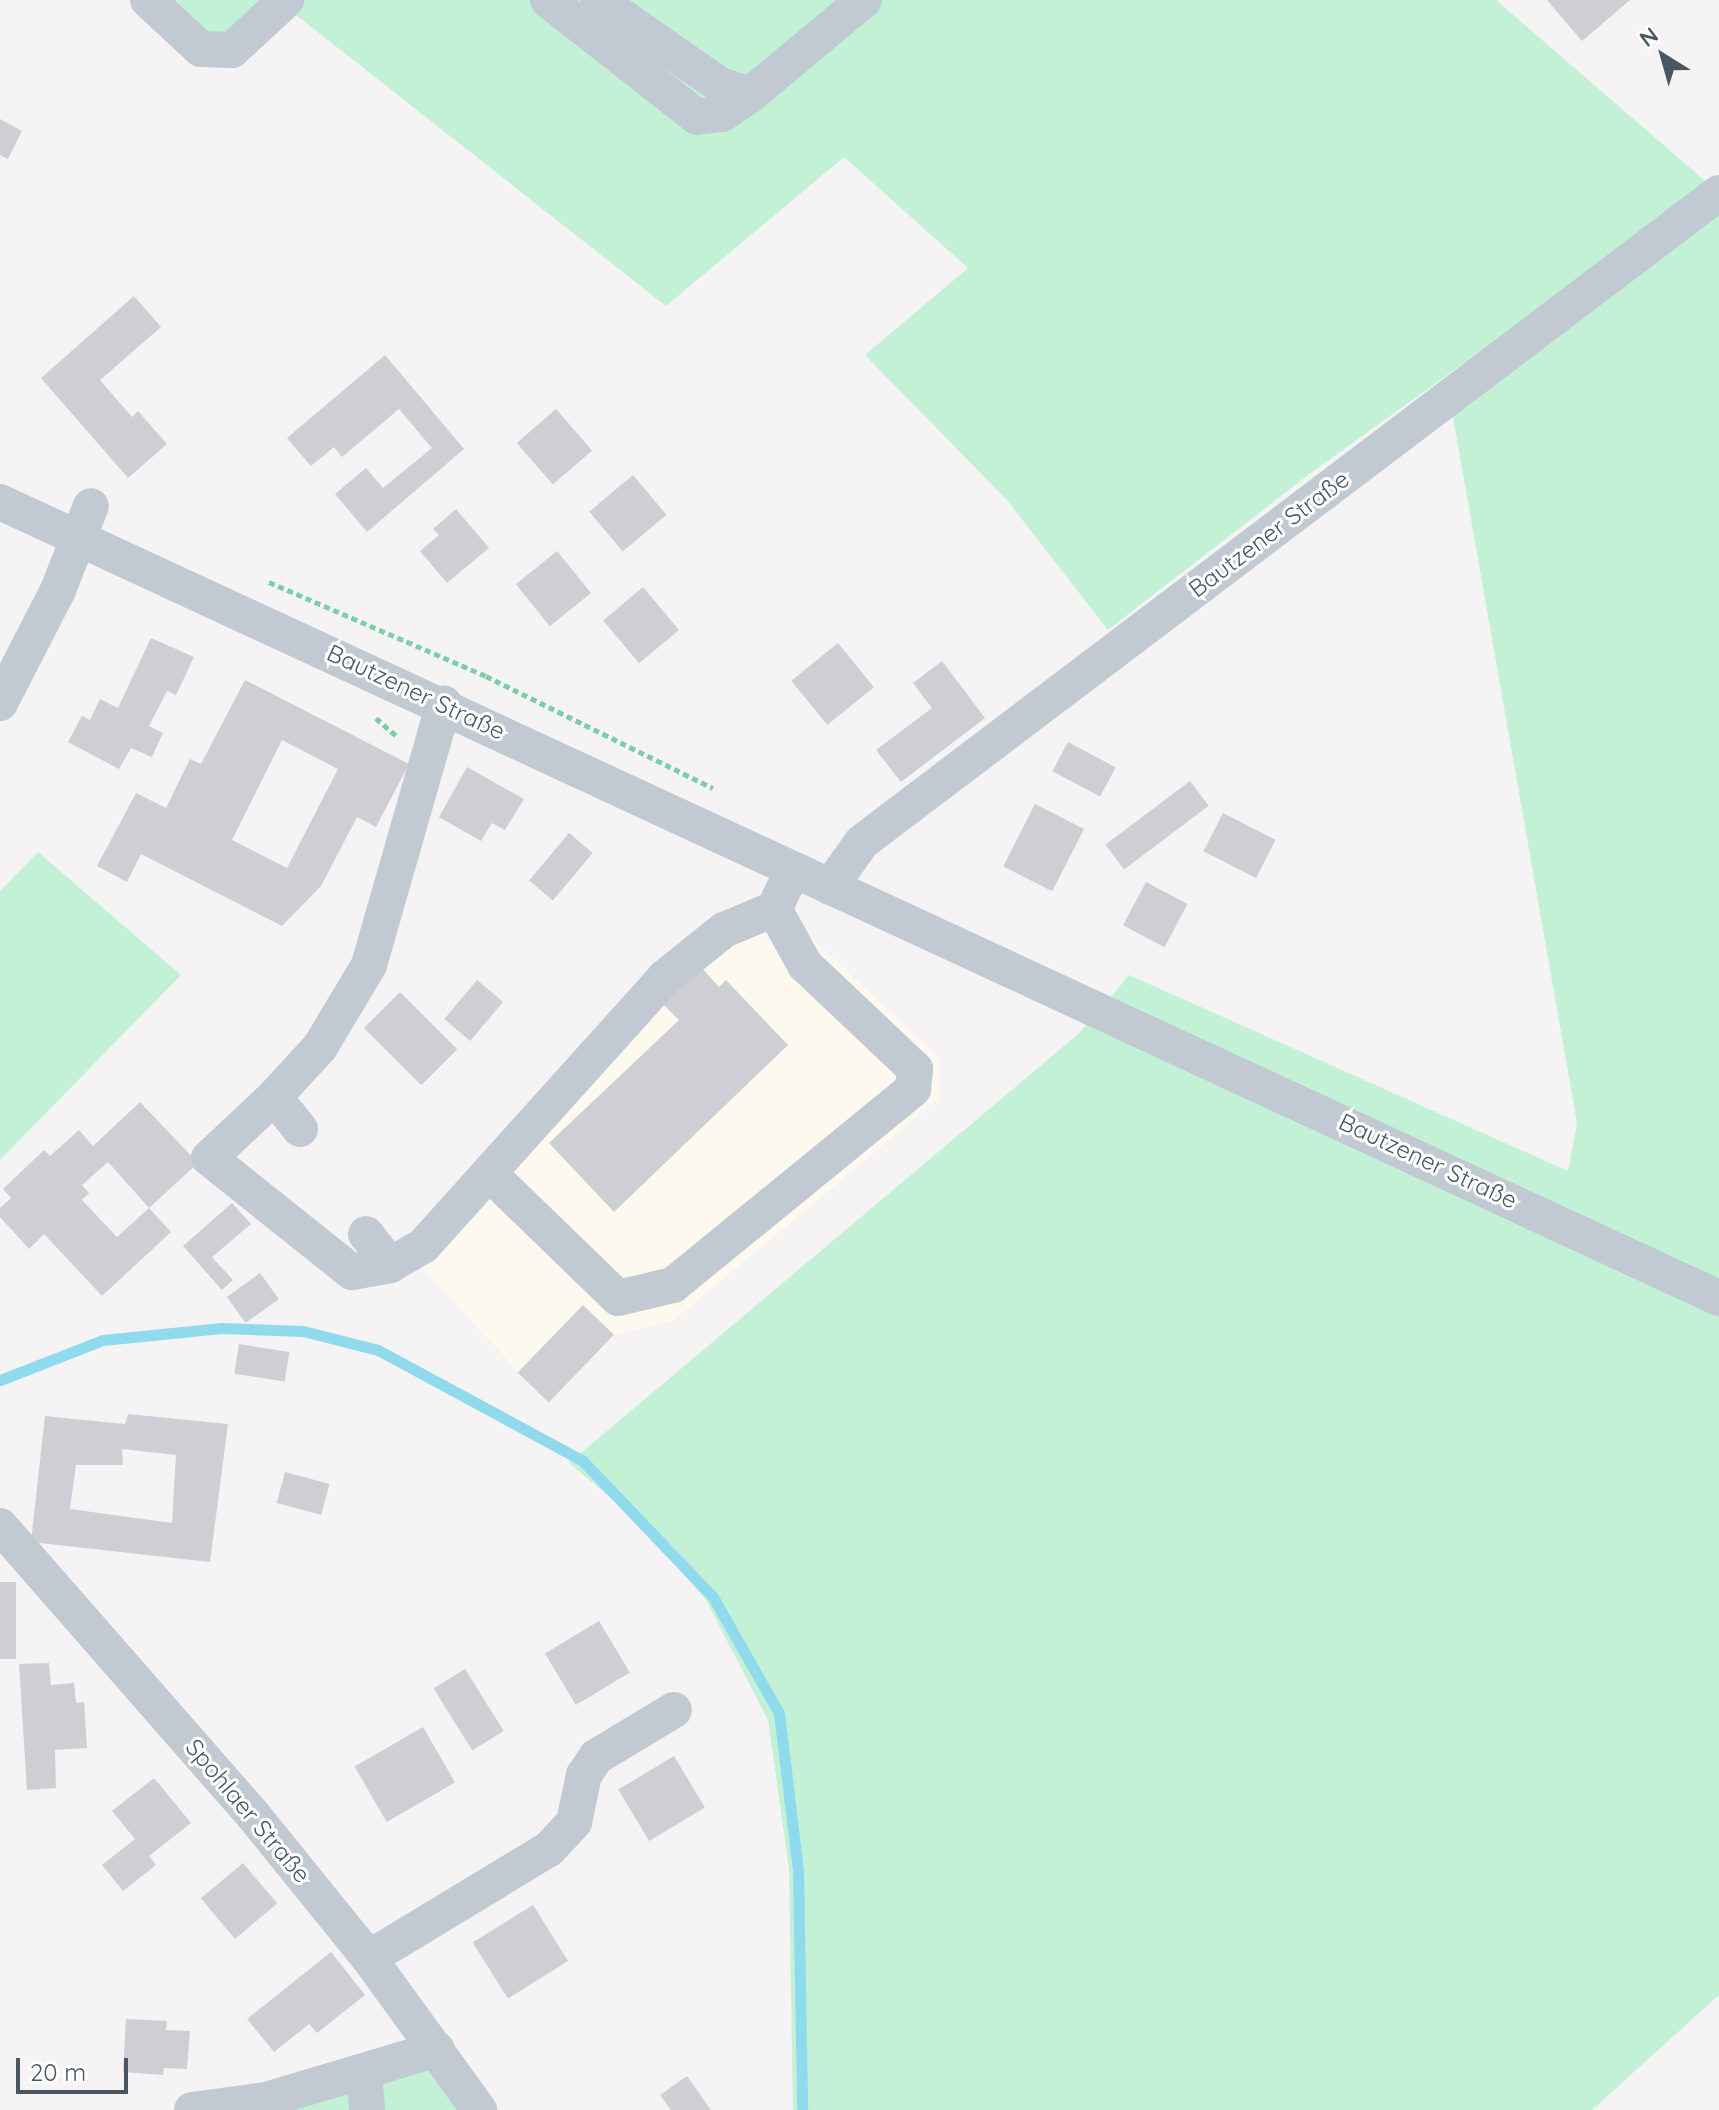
<!DOCTYPE html>
<meta charset="utf-8">
<style>
body{margin:0}
#map{position:relative;width:1719px;height:2110px;overflow:hidden;background:#f5f3f3;font-family:Quicksand,sans-serif}
div>[style]{position:absolute}
[style*='--x']{left:calc(var(--x)*1px);top:calc(var(--y)*1px);width:calc(var(--w)*1px);rotate:calc(var(--a)*1deg)}
.commercial>*{inset:0;background:#fdf9ef}
.green>*{inset:0;background:#c3f1d5}
.stream>*{height:11px;margin:-5.5px;padding:0 5.5px;transform-origin:5.5px;border-radius:5.5px;background:#90daee}
.building>*{inset:0;background:#cdcfd5;transform-origin:0 0}
.path>*{height:5px;margin-top:-2.5px;transform-origin:0;background:repeating-linear-gradient(90deg,#7ad0a6 0 6px,transparent 0 10px)}
.minor>*{height:36px;margin:-18px;padding:0 18px;transform-origin:18px;border-radius:18px;background:#c1cad2}
span{translate:-50% -50%;white-space:nowrap;text-align:center;line-height:1.15;-webkit-text-stroke:6px #fff;paint-order:stroke}
.street-label{font-size:24px;color:#4a5661}
.north{position:absolute;left:1623px;top:16px;width:80px;height:80px;-webkit-text-stroke:6px #fff;paint-order:stroke;rotate:323deg;font-size:22px;font-weight:700;line-height:32px;text-align:center;color:#4a5661}
.north::after{content:'';display:block;margin:auto;width:28px;height:36px;background:#4a5661;clip-path:polygon(50% 0,100% 100%,50% 72%,0 100%)}
.scale{position:absolute;left:16px;top:2058px;width:112px;height:36px;box-sizing:border-box;border:4px solid #4a5661;border-top:0;padding-left:10px;font-size:24px;line-height:28px;white-space:nowrap;color:#4a5661;-webkit-text-stroke:6px #fff;paint-order:stroke}
</style>
<div id="map">
<div class="commercial">
<div style="clip-path:polygon(752px 905px,806px 933px,938px 1056px,938px 1099px,673px 1321px,614px 1335px,547px 1402px,400px 1245px)"></div>
</div>
<div class="green">
<div style="clip-path:polygon(148px 0,1496px 0,1711px 186px,1312px 472px,1108px 630px,1006px 499px,865px 355px,968px 268px,844px 157px,666px 306px,282px 4px,232px 50px)"></div>
<div style="clip-path:polygon(1719px 204px,1719px 1296px,1103px 1007px,1129px 975px,1568px 1171px,1577px 1123px,1452px 411px)"></div>
<div style="clip-path:polygon(38px 852px,181px 975px,0 1160px,0 891px)"></div>
<div style="clip-path:polygon(1101px 1010px,1719px 1299px,1719px 1995px,1592px 2110px,793px 2110px,789px 1869px,768px 1720px,706px 1600px,636px 1519px,569px 1463px,1077px 1035px)"></div>
<div style="clip-path:polygon(437px 2049px,478px 2110px,194px 2110px)"></div>
</div>
<div class="stream">
<div style="--x:0;--y:1380;--w:110;--a:-21.2"></div>
<div style="--x:103;--y:1340;--w:119;--a:-5.8"></div>
<div style="--x:221;--y:1328;--w:82;--a:2.1"></div>
<div style="--x:303;--y:1331;--w:77;--a:14.2"></div>
<div style="--x:378;--y:1350;--w:233;--a:28.4"></div>
<div style="--x:583;--y:1461;--w:188;--a:46.3"></div>
<div style="--x:713;--y:1597;--w:133;--a:60.4"></div>
<div style="--x:779;--y:1713;--w:157;--a:83.1"></div>
<div style="--x:798;--y:1869;--w:241;--a:89"></div>
</div>
<div class="building">
<div style="clip-path:polygon(1547px 0,1630px 0,1582px 41px)"></div>
<div style="clip-path:polygon(0 119px,22px 131px,8px 159px,0 155px)"></div>
<div style="clip-path:polygon(134px 296px,161px 327px,100px 380px,132px 417px,138px 411px,167px 444px,128px 478px,41px 378px)"></div>
<div style="clip-path:polygon(385px 355px,464px 449px,367px 532px,335px 494px,366px 468px,383px 488px,432px 448px,399px 409px,342px 457px,334px 447px,311px 466px,287px 438px)"></div>
<div style="left:556px;top:409px;width:55px;height:52px;rotate:49deg"></div>
<div style="left:633px;top:475px;width:52px;height:57px;rotate:50deg"></div>
<div style="clip-path:polygon(456px 509px,489px 548px,447px 583px,420px 551px,439px 535px,433px 529px)"></div>
<div style="left:557px;top:551px;width:54px;height:53px;rotate:51deg"></div>
<div style="left:643px;top:587px;width:56px;height:52px;rotate:50deg"></div>
<div style="clip-path:polygon(151px 638px,194px 657px,176px 695px,167px 691px,149px 726px,163px 733px,152px 757px,131px 748px,119px 769px,68px 742px,82px 716px,90px 720px,100px 699px,118px 708px)"></div>
<div style="left:838px;top:643px;width:57px;height:60px;rotate:51deg"></div>
<div style="clip-path:polygon(942px 661px,985px 718px,901px 782px,876px 750px,932px 708px,913px 683px)"></div>
<div style="clip-path:polygon(evenodd,245px 680px,409px 764px,376px 827px,357px 817px,321px 886px,282px 926px,141px 854px,127px 882px,97px 866px,136px 793px,166px 808px,190px 759px,201px 764px,245px 680px,282px 740px,338px 769px,287px 868px,232px 840px,282px 740px)"></div>
<div style="left:1068px;top:742px;width:54px;height:33px;rotate:28deg"></div>
<div style="clip-path:polygon(467px 767px,524px 799px,505px 830px,492px 823px,481px 841px,439px 817px)"></div>
<div style="left:1190px;top:781px;width:31px;height:106px;rotate:53deg"></div>
<div style="left:1035px;top:804px;width:55px;height:70px;rotate:27deg"></div>
<div style="left:1223px;top:813px;width:59px;height:43px;rotate:27deg"></div>
<div style="left:569px;top:833px;width:31px;height:62px;rotate:40deg"></div>
<div style="left:1146px;top:882px;width:47px;height:49px;rotate:28deg"></div>
<div style="clip-path:polygon(700px 966px,719px 987px,726px 980px,788px 1045px,614px 1212px,549px 1143px,679px 1020px,662px 1003px)"></div>
<div style="left:477px;top:980px;width:34px;height:51px;rotate:40deg"></div>
<div style="left:400px;top:992px;width:81px;height:51px;rotate:45deg"></div>
<div style="clip-path:polygon(140px 1102px,198px 1163px,149px 1208px,108px 1162px,82px 1185px,89px 1193px,82px 1200px,117px 1237px,149px 1208px,171px 1232px,102px 1296px,44px 1234px,29px 1249px,0 1217px,0 1208px,11px 1198px,3px 1189px,44px 1150px,50px 1156px,79px 1130px,93px 1146px)"></div>
<div style="clip-path:polygon(232px 1203px,251px 1224px,212px 1257px,233px 1280px,222px 1290px,183px 1246px)"></div>
<div style="left:260px;top:1273px;width:32px;height:41px;rotate:54deg"></div>
<div style="left:583px;top:1305px;width:43px;height:94px;rotate:44deg"></div>
<div style="left:239px;top:1344px;width:51px;height:30px;rotate:9deg"></div>
<div style="clip-path:polygon(evenodd,128px 1414px,228px 1424px,210px 1562px,31px 1542px,45px 1416px,125px 1424px,128px 1414px,122px 1449px,176px 1455px,172px 1523px,70px 1509px,76px 1465px,123px 1465px,122px 1449px)"></div>
<div style="left:285px;top:1472px;width:46px;height:32px;rotate:15deg"></div>
<div style="left:0;top:1582px;width:16px;height:77px"></div>
<div style="left:599px;top:1621px;width:60px;height:63px;rotate:59deg"></div>
<div style="clip-path:polygon(49px 1663px,51px 1685px,74px 1683px,76px 1703px,84px 1702px,87px 1748px,55px 1750px,56px 1788px,27px 1790px,19px 1664px)"></div>
<div style="left:465px;top:1669px;width:73px;height:37px;rotate:58deg"></div>
<div style="left:423px;top:1727px;width:64px;height:79px;rotate:60deg"></div>
<div style="left:674px;top:1756px;width:60px;height:65px;rotate:59deg"></div>
<div style="clip-path:polygon(154px 1778px,191px 1823px,149px 1856px,156px 1865px,123px 1891px,102px 1865px,135px 1839px,112px 1811px)"></div>
<div style="left:243px;top:1863px;width:53px;height:55px;rotate:50deg"></div>
<div style="left:533px;top:1905px;width:66px;height:71px;rotate:58deg"></div>
<div style="clip-path:polygon(331px 1952px,365px 1995px,317px 2033px,309px 2024px,274px 2052px,247px 2019px)"></div>
<div style="clip-path:polygon(126px 2019px,167px 2021px,166px 2030px,190px 2031px,187px 2069px,164px 2068px,163px 2075px,123px 2072px)"></div>
<div style="clip-path:polygon(687px 2076px,711px 2110px,671px 2110px,660px 2095px)"></div>
</div>
<div class="path">
<div style="--x:269;--y:582;--w:236;--a:23.4"></div>
<div style="--x:486;--y:676;--w:253;--a:26.3"></div>
<div style="--x:376;--y:718;--w:29;--a:41"></div>
</div>
<div class="minor">
<div style="--x:148;--y:0;--w:72;--a:42.8"></div>
<div style="--x:201;--y:49;--w:31;--a:2"></div>
<div style="--x:232;--y:50;--w:74;--a:-42.8"></div>
<div style="--x:548;--y:0;--w:189;--a:38.1"></div>
<div style="--x:697;--y:117;--w:25;--a:-7"></div>
<div style="--x:722;--y:114;--w:34;--a:-34"></div>
<div style="--x:750;--y:95;--w:148;--a:-39.8"></div>
<div style="--x:598;--y:0;--w:149;--a:34.9"></div>
<div style="--x:720;--y:85;--w:32;--a:18"></div>
<div style="--x:0;--y:502;--w:1894;--a:24.85"></div>
<div style="--x:0;--y:703;--w:127;--a:-62.8"></div>
<div style="--x:58;--y:590;--w:90;--a:-68.6"></div>
<div style="--x:830;--y:887;--w:55;--a:-54.6"></div>
<div style="--x:862;--y:842;--w:1075;--a:-37.14"></div>
<div style="--x:274;--y:1097;--w:68;--a:-47.4"></div>
<div style="--x:320;--y:1047;--w:96;--a:-59.1"></div>
<div style="--x:369;--y:965;--w:272;--a:-74"></div>
<div style="--x:300;--y:1129;--w:41;--a:-129.1"></div>
<div style="--x:274;--y:1097;--w:89;--a:136.8"></div>
<div style="--x:209;--y:1158;--w:183;--a:38.6"></div>
<div style="--x:352;--y:1272;--w:39;--a:-10"></div>
<div style="--x:390;--y:1265;--w:39;--a:-30"></div>
<div style="--x:424;--y:1245;--w:359;--a:-48"></div>
<div style="--x:664;--y:978;--w:77;--a:-38.7"></div>
<div style="--x:724;--y:930;--w:54;--a:-22.8"></div>
<div style="--x:774;--y:909;--w:43;--a:-64"></div>
<div style="--x:490;--y:1174;--w:178;--a:44.1"></div>
<div style="--x:618;--y:1298;--w:57;--a:-13.3"></div>
<div style="--x:673;--y:1285;--w:310;--a:-39.2"></div>
<div style="--x:913;--y:1089;--w:20;--a:-84"></div>
<div style="--x:915;--y:1069;--w:151;--a:-136.6"></div>
<div style="--x:805;--y:965;--w:64;--a:-119"></div>
<div style="--x:366;--y:1234;--w:39;--a:52"></div>
<div style="--x:0;--y:1526;--w:384;--a:48.8"></div>
<div style="--x:253;--y:1815;--w:184;--a:51"></div>
<div style="--x:369;--y:1958;--w:188;--a:54.1"></div>
<div style="--x:369;--y:1958;--w:210;--a:-31.2"></div>
<div style="--x:549;--y:1849;--w:37;--a:-47"></div>
<div style="--x:574;--y:1822;--w:48;--a:-78"></div>
<div style="--x:584;--y:1775;--w:22;--a:-56"></div>
<div style="--x:596;--y:1757;--w:91;--a:-31.1"></div>
<div style="--x:364;--y:2074;--w:36;--a:85"></div>
<div style="--x:192;--y:2110;--w:75;--a:-7.7"></div>
<div style="--x:266;--y:2100;--w:178;--a:-16.6"></div>
</div>
<div class="street-label">
<span style="left:1269px;top:534px;rotate:-37deg">Bautzener Straße</span>
<span style="left:416px;top:692px;rotate:25deg">Bautzener Straße</span>
<span style="left:1428px;top:1161px;rotate:25deg">Bautzener Straße</span>
<span style="left:248px;top:1811px;rotate:50deg">Spohlaer Straße</span>
</div>
<div class="north">N</div>
<div class="scale">20 m</div>
</div>
